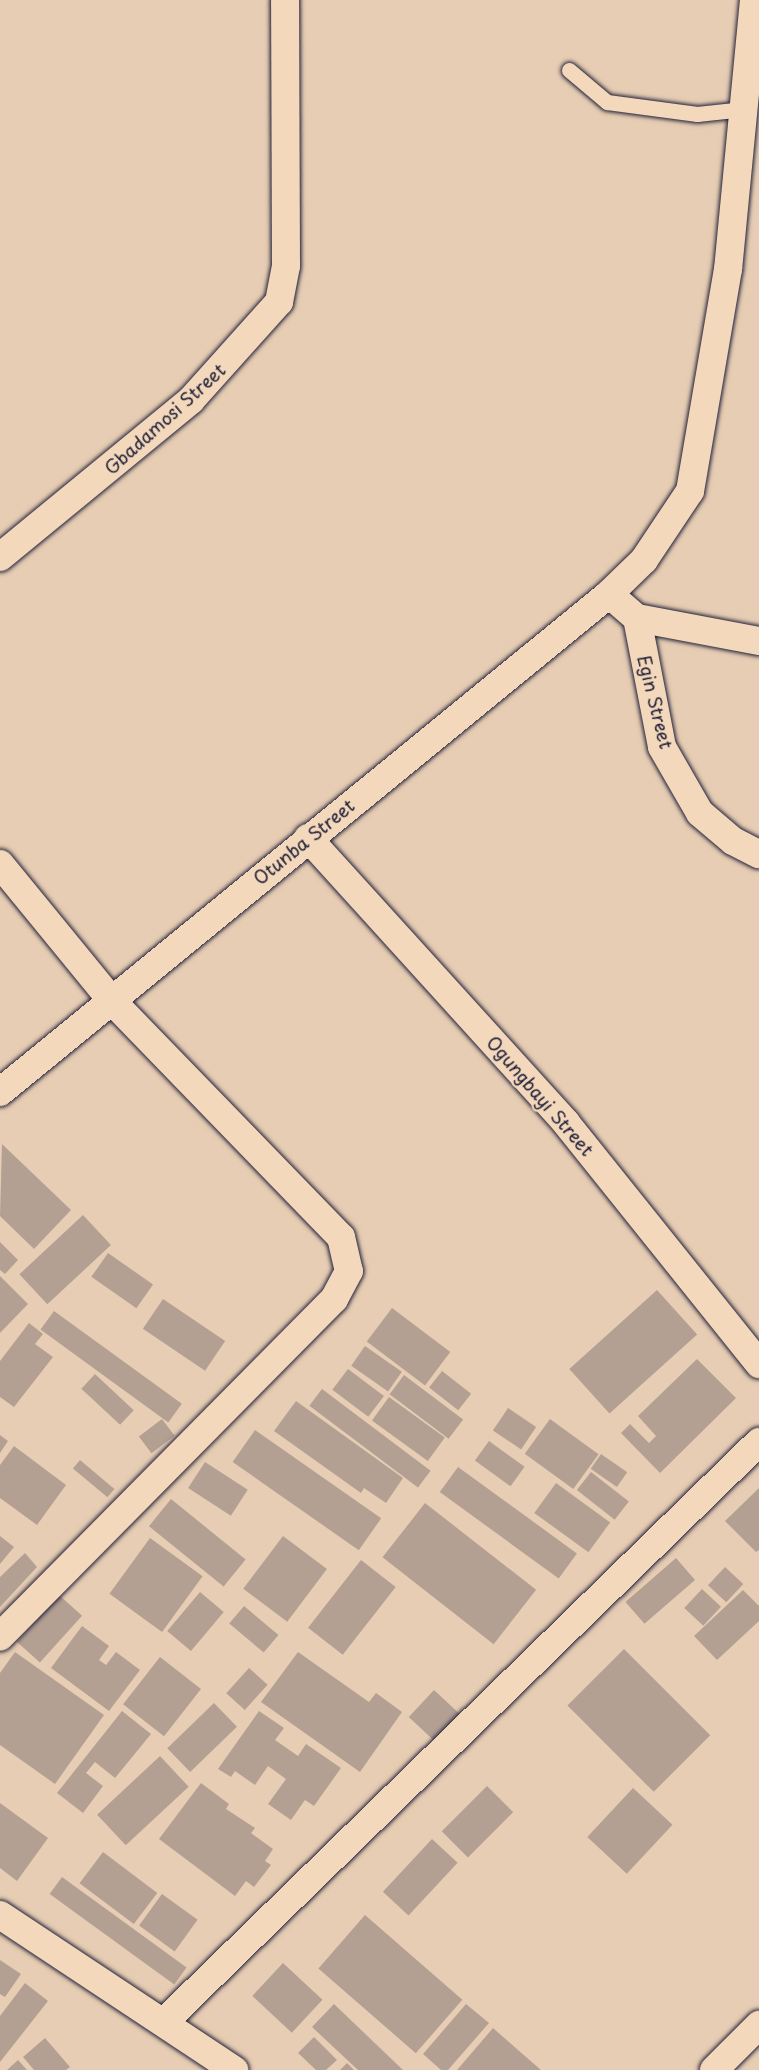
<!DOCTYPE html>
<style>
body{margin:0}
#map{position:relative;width:759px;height:2070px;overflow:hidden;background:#e7cdb3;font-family:"Playpen Sans",sans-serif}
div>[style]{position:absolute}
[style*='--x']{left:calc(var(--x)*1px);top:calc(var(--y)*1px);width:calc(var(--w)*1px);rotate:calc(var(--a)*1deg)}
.building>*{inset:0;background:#b4a093;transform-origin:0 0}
.roads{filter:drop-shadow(0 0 2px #22223b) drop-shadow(0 0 2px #22223b)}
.lane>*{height:15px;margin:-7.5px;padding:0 7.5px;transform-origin:7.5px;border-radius:7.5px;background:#f4d8bb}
.street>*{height:28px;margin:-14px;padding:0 14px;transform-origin:14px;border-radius:14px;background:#f4d8bb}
span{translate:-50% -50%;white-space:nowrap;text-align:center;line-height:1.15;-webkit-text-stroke:4.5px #f4d8bb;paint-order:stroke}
.street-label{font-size:18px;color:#22223b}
</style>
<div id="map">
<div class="building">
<div style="clip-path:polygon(2px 1144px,71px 1210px,34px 1249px,0 1216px)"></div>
<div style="left:83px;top:1215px;width:41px;height:87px;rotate:47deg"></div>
<div style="clip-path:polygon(0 1242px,18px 1260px,5px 1274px,0 1270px)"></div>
<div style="left:108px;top:1253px;width:55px;height:29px;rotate:35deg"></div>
<div style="clip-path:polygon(0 1276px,28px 1304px,0 1333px)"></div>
<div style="left:657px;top:1290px;width:60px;height:118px;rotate:48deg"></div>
<div style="left:163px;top:1299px;width:75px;height:36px;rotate:34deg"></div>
<div style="left:392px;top:1308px;width:73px;height:42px;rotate:37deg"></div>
<div style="left:54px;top:1311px;width:158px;height:23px;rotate:36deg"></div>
<div style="clip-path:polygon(29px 1323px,43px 1334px,35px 1344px,53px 1357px,14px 1407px,0 1397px,0 1361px)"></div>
<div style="left:365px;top:1346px;width:45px;height:24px;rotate:35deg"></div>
<div style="clip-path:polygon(697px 1359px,736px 1398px,660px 1473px,621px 1433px,630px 1424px,649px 1443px,656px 1436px,638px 1416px)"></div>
<div style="left:348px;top:1369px;width:45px;height:26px;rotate:37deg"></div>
<div style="left:442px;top:1371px;width:37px;height:21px;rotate:38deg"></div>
<div style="left:95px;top:1374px;width:53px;height:20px;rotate:43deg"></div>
<div style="left:404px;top:1375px;width:74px;height:24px;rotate:37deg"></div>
<div style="left:322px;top:1389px;width:136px;height:21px;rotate:37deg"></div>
<div style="left:389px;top:1397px;width:69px;height:29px;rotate:36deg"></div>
<div style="clip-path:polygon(296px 1401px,403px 1478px,386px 1503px,364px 1488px,361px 1493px,274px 1431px)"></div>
<div style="left:508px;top:1408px;width:34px;height:27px;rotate:34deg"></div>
<div style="left:162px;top:1419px;width:21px;height:29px;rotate:53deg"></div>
<div style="left:550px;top:1419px;width:60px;height:43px;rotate:36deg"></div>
<div style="left:255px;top:1430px;width:154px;height:39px;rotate:35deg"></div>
<div style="clip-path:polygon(0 1435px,8px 1441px,0 1453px)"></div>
<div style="left:489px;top:1441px;width:44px;height:24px;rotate:36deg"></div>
<div style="clip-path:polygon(14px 1446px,66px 1485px,37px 1525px,0 1498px,0 1465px)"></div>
<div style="left:601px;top:1454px;width:32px;height:18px;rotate:35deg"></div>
<div style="left:80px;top:1460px;width:45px;height:11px;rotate:40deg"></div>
<div style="left:205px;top:1462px;width:51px;height:31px;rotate:33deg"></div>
<div style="left:458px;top:1467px;width:147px;height:31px;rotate:36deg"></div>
<div style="left:591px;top:1472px;width:48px;height:23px;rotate:38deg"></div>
<div style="left:556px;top:1483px;width:67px;height:37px;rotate:36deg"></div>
<div style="clip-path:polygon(759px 1488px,759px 1550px,756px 1552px,725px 1521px)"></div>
<div style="left:171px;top:1499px;width:96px;height:35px;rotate:39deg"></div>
<div style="left:425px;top:1503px;width:141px;height:69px;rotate:38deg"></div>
<div style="clip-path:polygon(0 1536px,14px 1547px,0 1564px)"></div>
<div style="left:283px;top:1536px;width:55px;height:66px;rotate:37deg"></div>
<div style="left:150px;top:1538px;width:65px;height:69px;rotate:36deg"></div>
<div style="clip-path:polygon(25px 1553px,37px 1567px,0 1607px,0 1577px)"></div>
<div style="left:676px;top:1558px;width:29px;height:67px;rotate:49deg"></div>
<div style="left:361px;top:1560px;width:44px;height:86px;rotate:38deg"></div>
<div style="left:725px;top:1567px;width:25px;height:25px;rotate:43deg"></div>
<div style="left:702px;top:1589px;width:26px;height:26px;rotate:43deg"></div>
<div style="clip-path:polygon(743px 1590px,759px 1606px,759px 1621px,717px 1660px,694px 1636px)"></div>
<div style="left:200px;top:1592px;width:31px;height:51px;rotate:40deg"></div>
<div style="left:59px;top:1595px;width:31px;height:63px;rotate:42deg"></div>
<div style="left:244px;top:1606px;width:45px;height:23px;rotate:40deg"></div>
<div style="clip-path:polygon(82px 1626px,109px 1646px,99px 1660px,106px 1665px,116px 1652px,140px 1670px,109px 1711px,51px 1668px)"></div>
<div style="left:624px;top:1649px;width:122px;height:80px;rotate:45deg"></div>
<div style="clip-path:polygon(15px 1652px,104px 1715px,55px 1784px,0 1745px,0 1673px)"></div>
<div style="clip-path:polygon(298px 1652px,369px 1702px,376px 1693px,402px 1712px,360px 1772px,261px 1702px)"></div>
<div style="left:160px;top:1657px;width:52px;height:60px;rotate:38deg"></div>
<div style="left:249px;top:1668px;width:25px;height:34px;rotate:42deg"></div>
<div style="left:434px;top:1690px;width:37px;height:37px;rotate:43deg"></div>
<div style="left:214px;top:1703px;width:33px;height:65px;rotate:46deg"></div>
<div style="clip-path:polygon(122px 1711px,151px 1734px,115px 1778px,95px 1762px,86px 1773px,103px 1786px,83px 1813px,57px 1793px)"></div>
<div style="clip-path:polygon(259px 1711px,284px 1728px,275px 1740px,298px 1756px,306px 1744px,341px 1768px,314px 1806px,305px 1800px,291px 1820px,268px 1804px,286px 1779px,268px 1766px,255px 1785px,235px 1771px,231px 1777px,218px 1769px)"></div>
<div style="left:160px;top:1756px;width:42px;height:86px;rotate:47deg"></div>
<div style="clip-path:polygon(201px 1783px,229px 1804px,226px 1809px,255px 1828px,251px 1833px,273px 1849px,265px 1861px,271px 1865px,254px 1887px,246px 1881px,235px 1896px,159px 1839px)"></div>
<div style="left:487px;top:1786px;width:37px;height:64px;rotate:45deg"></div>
<div style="left:633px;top:1788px;width:54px;height:67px;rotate:43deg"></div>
<div style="clip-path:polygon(0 1803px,48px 1838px,17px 1881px,0 1868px)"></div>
<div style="left:432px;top:1839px;width:35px;height:72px;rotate:43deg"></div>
<div style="left:103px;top:1852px;width:68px;height:39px;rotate:37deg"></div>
<div style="left:62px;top:1877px;width:154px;height:21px;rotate:36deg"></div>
<div style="left:162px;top:1894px;width:44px;height:39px;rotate:36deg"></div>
<div style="left:365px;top:1915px;width:129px;height:71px;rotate:41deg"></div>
<div style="clip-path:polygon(0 1960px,21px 1974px,5px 1997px,0 1994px)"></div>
<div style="left:283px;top:1963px;width:54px;height:45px;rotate:43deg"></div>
<div style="clip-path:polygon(25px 1983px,48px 2001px,0 2062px,0 2016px)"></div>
<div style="clip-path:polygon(334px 2004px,403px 2070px,358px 2070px,312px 2027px)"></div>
<div style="clip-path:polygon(466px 2004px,489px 2023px,448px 2070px,441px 2070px,423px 2054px)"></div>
<div style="clip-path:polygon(493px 2028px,541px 2070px,457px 2070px)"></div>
<div style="clip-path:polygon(314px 2037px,337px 2060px,326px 2070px,316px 2070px,298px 2053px)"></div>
<div style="clip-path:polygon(45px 2038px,70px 2067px,66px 2070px,34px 2070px,23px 2057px)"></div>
<div style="clip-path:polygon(18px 2060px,27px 2070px,7px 2070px)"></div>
<div style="clip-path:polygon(347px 2063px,354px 2070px,340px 2070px)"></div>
</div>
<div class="roads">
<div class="lane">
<div style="--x:569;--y:70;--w:50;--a:40.1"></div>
<div style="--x:607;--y:102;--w:91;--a:7.6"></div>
<div style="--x:697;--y:114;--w:47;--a:-6.1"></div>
</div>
<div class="street">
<div style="--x:754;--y:0;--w:270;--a:95.5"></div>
<div style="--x:728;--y:269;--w:225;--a:99.7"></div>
<div style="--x:690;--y:491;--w:83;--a:123.7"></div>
<div style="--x:644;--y:560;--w:49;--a:135.8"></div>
<div style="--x:609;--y:594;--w:37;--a:41"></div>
<div style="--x:637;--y:618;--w:124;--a:10.7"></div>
<div style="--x:0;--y:557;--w:247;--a:-39.4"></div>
<div style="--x:191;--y:400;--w:132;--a:-48.1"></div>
<div style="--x:279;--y:302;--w:37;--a:-79"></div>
<div style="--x:286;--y:266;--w:266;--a:-90.2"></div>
<div style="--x:637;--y:618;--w:131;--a:79"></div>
<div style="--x:662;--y:747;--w:76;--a:60.1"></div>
<div style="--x:700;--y:813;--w:43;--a:40.3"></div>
<div style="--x:733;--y:841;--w:29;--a:27"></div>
<div style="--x:308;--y:838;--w:384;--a:47.8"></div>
<div style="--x:566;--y:1123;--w:309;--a:51.3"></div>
<div style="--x:0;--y:864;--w:177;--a:50.7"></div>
<div style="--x:112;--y:1001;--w:329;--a:45.9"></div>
<div style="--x:341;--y:1237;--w:35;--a:77"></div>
<div style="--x:349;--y:1271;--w:32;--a:118"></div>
<div style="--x:334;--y:1299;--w:475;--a:134.7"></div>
<div style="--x:0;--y:1092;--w:787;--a:-39.27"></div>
<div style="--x:0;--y:1915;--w:281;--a:33.5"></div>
<div style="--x:164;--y:2022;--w:831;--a:-44.27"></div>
<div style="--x:714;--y:2070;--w:64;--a:-45"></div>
</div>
</div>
<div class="street-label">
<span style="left:165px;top:419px;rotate:-42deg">Gbadamosi Street</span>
<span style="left:655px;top:702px;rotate:76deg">Egin Street</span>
<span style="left:304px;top:842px;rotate:-39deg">Otunba Street</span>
<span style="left:540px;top:1096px;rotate:49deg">Ogungbayi Street</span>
</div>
</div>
